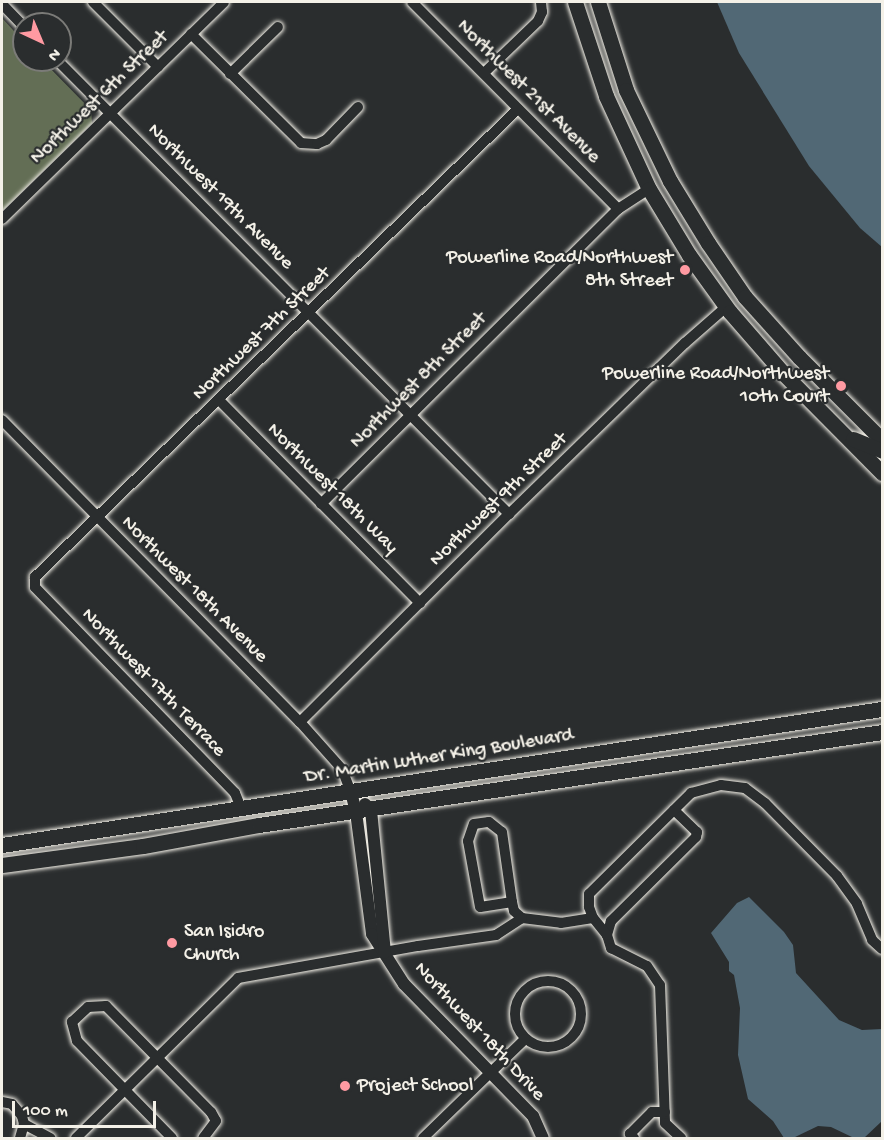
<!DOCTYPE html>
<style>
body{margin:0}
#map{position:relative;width:884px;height:1140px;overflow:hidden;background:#2a2d2e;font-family:"Gochi Hand",sans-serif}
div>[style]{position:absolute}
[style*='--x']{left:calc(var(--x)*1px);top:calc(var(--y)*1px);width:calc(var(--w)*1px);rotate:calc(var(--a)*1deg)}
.green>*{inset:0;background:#636e55}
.water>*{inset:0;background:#516875}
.roads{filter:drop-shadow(0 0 2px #f4f1e8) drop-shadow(0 0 2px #f4f1e8)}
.minor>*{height:10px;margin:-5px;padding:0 5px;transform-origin:5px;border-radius:5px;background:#2a2d2e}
.minor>.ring{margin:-5px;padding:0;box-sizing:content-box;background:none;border:10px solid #2a2d2e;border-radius:50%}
.tertiary>*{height:12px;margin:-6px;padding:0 6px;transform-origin:6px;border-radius:6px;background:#2a2d2e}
.secondary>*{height:15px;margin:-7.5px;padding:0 7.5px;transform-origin:7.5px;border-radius:7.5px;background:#2a2d2e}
.dots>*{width:16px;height:16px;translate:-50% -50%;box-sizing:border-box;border:3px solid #2a2d2e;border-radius:50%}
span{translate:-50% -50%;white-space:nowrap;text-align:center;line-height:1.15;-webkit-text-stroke:4.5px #2a2d2e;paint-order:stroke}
.street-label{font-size:20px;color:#f4f1e8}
.poi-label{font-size:20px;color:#f4f1e8}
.right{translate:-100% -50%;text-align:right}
.left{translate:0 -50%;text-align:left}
.frame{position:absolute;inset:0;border:3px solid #f4f1e8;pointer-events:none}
.north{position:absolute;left:12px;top:12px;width:60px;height:60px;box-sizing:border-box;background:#2a2d2e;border:2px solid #7b7b78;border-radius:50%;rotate:136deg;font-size:16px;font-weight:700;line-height:24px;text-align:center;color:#f4f1e8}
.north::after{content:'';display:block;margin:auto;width:21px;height:27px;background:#ff9aa2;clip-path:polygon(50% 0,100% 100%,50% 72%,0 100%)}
.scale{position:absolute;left:12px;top:1101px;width:144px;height:27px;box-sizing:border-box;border:3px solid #f4f1e8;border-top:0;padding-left:8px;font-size:18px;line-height:21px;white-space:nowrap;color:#f4f1e8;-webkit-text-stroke:4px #2a2d2e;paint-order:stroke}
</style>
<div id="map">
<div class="green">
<div style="clip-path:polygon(2px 18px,24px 42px,24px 60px,42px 60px,91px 110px,92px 123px,2px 211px)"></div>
</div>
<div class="water">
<div style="clip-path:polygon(717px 2px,882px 2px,882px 247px,860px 228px,809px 166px,739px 53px)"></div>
<div style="clip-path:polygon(749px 897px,784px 932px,793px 945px,796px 973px,839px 1020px,862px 1030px,882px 1029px,882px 1121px,864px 1138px,854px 1138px,831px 1127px,818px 1126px,793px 1138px,784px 1138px,773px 1121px,748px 1099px,738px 1055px,740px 1008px,734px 975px,729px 971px,729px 962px,711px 933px,737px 903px)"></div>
</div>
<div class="roads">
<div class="minor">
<div style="--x:93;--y:2;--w:92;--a:45"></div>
<div style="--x:412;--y:2;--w:292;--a:45.1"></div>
<div style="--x:2;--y:4;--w:32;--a:46"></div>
<div style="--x:191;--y:34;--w:155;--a:44.7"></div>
<div style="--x:301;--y:143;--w:16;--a:4"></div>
<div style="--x:317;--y:144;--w:10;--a:-24"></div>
<div style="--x:326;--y:140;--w:46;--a:-45.9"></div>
<div style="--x:57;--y:60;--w:641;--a:45.13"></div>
<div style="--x:484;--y:73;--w:75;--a:-43.9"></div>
<div style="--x:538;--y:21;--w:10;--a:-66"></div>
<div style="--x:542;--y:12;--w:10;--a:-96"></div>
<div style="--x:230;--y:74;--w:67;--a:-44.4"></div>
<div style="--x:2;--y:219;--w:310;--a:-44.3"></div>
<div style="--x:219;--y:400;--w:286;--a:45.3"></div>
<div style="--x:2;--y:420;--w:424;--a:45.4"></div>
<div style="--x:300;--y:722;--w:63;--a:48.2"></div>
<div style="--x:342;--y:769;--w:25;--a:69"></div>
<div style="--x:321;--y:504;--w:419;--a:-44.8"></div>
<div style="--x:618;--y:209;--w:37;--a:-33"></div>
<div style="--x:300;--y:722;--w:295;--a:-44.9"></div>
<div style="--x:509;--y:514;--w:245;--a:-44.2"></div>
<div style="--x:685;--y:343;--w:55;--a:-41.3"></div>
<div style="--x:241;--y:808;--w:16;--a:-112"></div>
<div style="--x:235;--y:793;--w:287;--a:-134.2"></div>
<div style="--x:35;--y:587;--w:10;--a:-90"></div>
<div style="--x:35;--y:577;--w:673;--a:-44.1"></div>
<div style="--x:674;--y:810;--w:32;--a:44"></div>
<div style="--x:697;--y:832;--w:5;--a:101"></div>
<div style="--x:696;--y:837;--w:120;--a:135.3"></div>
<div style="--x:611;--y:921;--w:15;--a:106"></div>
<div style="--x:607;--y:935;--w:14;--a:73"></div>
<div style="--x:611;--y:948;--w:40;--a:26.6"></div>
<div style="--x:647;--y:966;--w:23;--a:56"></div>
<div style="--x:660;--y:985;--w:138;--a:87.9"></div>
<div style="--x:665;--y:1123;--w:22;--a:43"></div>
<div style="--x:512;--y:902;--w:32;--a:171"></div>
<div style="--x:480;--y:907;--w:67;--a:-100.3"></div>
<div style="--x:468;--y:841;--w:18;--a:-71"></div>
<div style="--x:474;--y:824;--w:15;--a:-8"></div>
<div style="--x:489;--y:822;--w:16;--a:38"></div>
<div style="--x:502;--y:832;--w:71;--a:81.9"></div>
<div style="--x:512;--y:902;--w:9;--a:77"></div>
<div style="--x:514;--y:911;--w:11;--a:41"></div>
<div style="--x:522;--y:918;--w:39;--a:7"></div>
<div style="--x:561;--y:923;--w:32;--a:-9"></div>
<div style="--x:607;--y:935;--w:22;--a:-129"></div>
<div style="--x:593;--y:918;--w:12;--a:-110"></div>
<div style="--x:589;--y:907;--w:13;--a:-90"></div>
<div style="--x:589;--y:894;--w:144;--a:-44.7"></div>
<div style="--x:691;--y:793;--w:31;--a:-15"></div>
<div style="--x:721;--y:785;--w:24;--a:7"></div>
<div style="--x:745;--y:788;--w:25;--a:37"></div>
<div style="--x:765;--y:803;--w:103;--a:45.4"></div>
<div style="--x:837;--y:876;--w:34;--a:54"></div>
<div style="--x:857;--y:904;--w:39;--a:67"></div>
<div style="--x:872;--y:940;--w:13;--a:42"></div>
<div class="ring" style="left:515px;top:981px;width:56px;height:56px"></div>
<div style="--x:2;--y:1102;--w:10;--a:11"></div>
<div style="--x:12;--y:1104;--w:16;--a:50"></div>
<div style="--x:22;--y:1116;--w:8;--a:76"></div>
<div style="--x:24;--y:1124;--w:15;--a:106"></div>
<div style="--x:24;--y:1124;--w:30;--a:28"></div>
<div style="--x:76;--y:1138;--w:228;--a:-44.6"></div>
<div style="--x:238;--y:978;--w:183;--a:-10.1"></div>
<div style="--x:418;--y:946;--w:79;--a:-8"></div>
<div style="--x:496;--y:935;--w:31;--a:-33"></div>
<div style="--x:172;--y:1138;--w:136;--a:-134.4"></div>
<div style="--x:77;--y:1041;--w:20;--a:-105"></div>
<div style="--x:72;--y:1022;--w:22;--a:-43"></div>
<div style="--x:88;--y:1007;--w:18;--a:-3"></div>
<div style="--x:106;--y:1006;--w:149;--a:45.3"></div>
<div style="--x:211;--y:1112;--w:10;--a:61"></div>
<div style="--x:216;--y:1121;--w:21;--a:127"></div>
<div style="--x:423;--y:1138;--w:142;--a:-44.1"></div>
<div style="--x:634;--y:1138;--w:6;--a:-135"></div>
<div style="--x:630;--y:1134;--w:31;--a:-45"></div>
<div style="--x:652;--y:1112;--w:13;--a:0"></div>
</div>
<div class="tertiary">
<div style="--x:351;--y:792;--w:21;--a:76"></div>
<div style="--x:356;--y:812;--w:123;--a:82.5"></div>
<div style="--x:372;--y:934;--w:59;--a:57.4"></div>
<div style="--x:404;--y:984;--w:185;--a:45.7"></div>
<div style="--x:533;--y:1116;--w:24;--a:66"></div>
<div style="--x:365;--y:804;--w:8;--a:45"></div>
<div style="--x:371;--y:810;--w:143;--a:84.4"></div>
</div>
<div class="secondary">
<div style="--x:575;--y:2;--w:99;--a:71.7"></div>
<div style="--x:606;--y:96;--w:102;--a:65.2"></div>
<div style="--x:649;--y:189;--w:77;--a:58.8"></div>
<div style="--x:689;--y:255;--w:70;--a:54.3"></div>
<div style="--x:730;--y:312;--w:81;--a:49"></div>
<div style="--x:783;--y:373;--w:141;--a:45.3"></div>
<div style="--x:598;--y:2;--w:92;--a:72.3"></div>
<div style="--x:626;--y:90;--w:101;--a:64.2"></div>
<div style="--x:670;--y:181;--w:73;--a:58.5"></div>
<div style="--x:708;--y:243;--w:65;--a:55.6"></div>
<div style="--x:745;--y:297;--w:81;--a:48"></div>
<div style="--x:799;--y:357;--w:117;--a:45"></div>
<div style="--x:853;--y:439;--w:31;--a:22"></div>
<div style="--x:2;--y:845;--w:890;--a:-8.79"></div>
<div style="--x:2;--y:865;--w:142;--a:-7.7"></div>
<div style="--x:143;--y:846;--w:118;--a:-10.3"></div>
<div style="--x:259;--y:825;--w:630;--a:-8.49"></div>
</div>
</div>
<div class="dots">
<div style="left:685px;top:270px;background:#ff9aa2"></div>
<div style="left:841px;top:386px;background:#ff9aa2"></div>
<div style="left:172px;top:943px;background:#ff9aa2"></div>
<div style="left:345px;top:1086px;background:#ff9aa2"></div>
</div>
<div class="street-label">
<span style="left:528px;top:92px;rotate:45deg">Northwest 21st Avenue</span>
<span style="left:100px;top:98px;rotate:-44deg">Northwest 6th Street</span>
<span style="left:220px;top:197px;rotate:45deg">Northwest 19th Avenue</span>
<span style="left:262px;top:334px;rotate:-44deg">Northwest 7th Street</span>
<span style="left:419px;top:381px;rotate:-45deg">Northwest 8th Street</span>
<span style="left:332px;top:489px;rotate:45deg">Northwest 18th Way</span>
<span style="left:499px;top:500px;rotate:-44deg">Northwest 9th Street</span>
<span style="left:194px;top:590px;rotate:45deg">Northwest 18th Avenue</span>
<span style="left:153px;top:683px;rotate:46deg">Northwest 17th Terrace</span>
<span style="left:439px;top:757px;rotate:-9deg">Dr. Martin Luther King Boulevard</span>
<span style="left:479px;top:1032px;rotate:47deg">Northwest 18th Drive</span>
</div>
<div class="poi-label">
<span class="right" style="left:673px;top:270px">Powerline Road/Northwest<br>8th Street</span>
<span class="right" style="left:829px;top:386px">Powerline Road/Northwest<br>10th Court</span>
<span class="left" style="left:184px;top:944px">San Isidro<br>Church</span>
<span class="left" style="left:357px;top:1086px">Project School</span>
</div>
<div class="frame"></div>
<div class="north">N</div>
<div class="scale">100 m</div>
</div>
